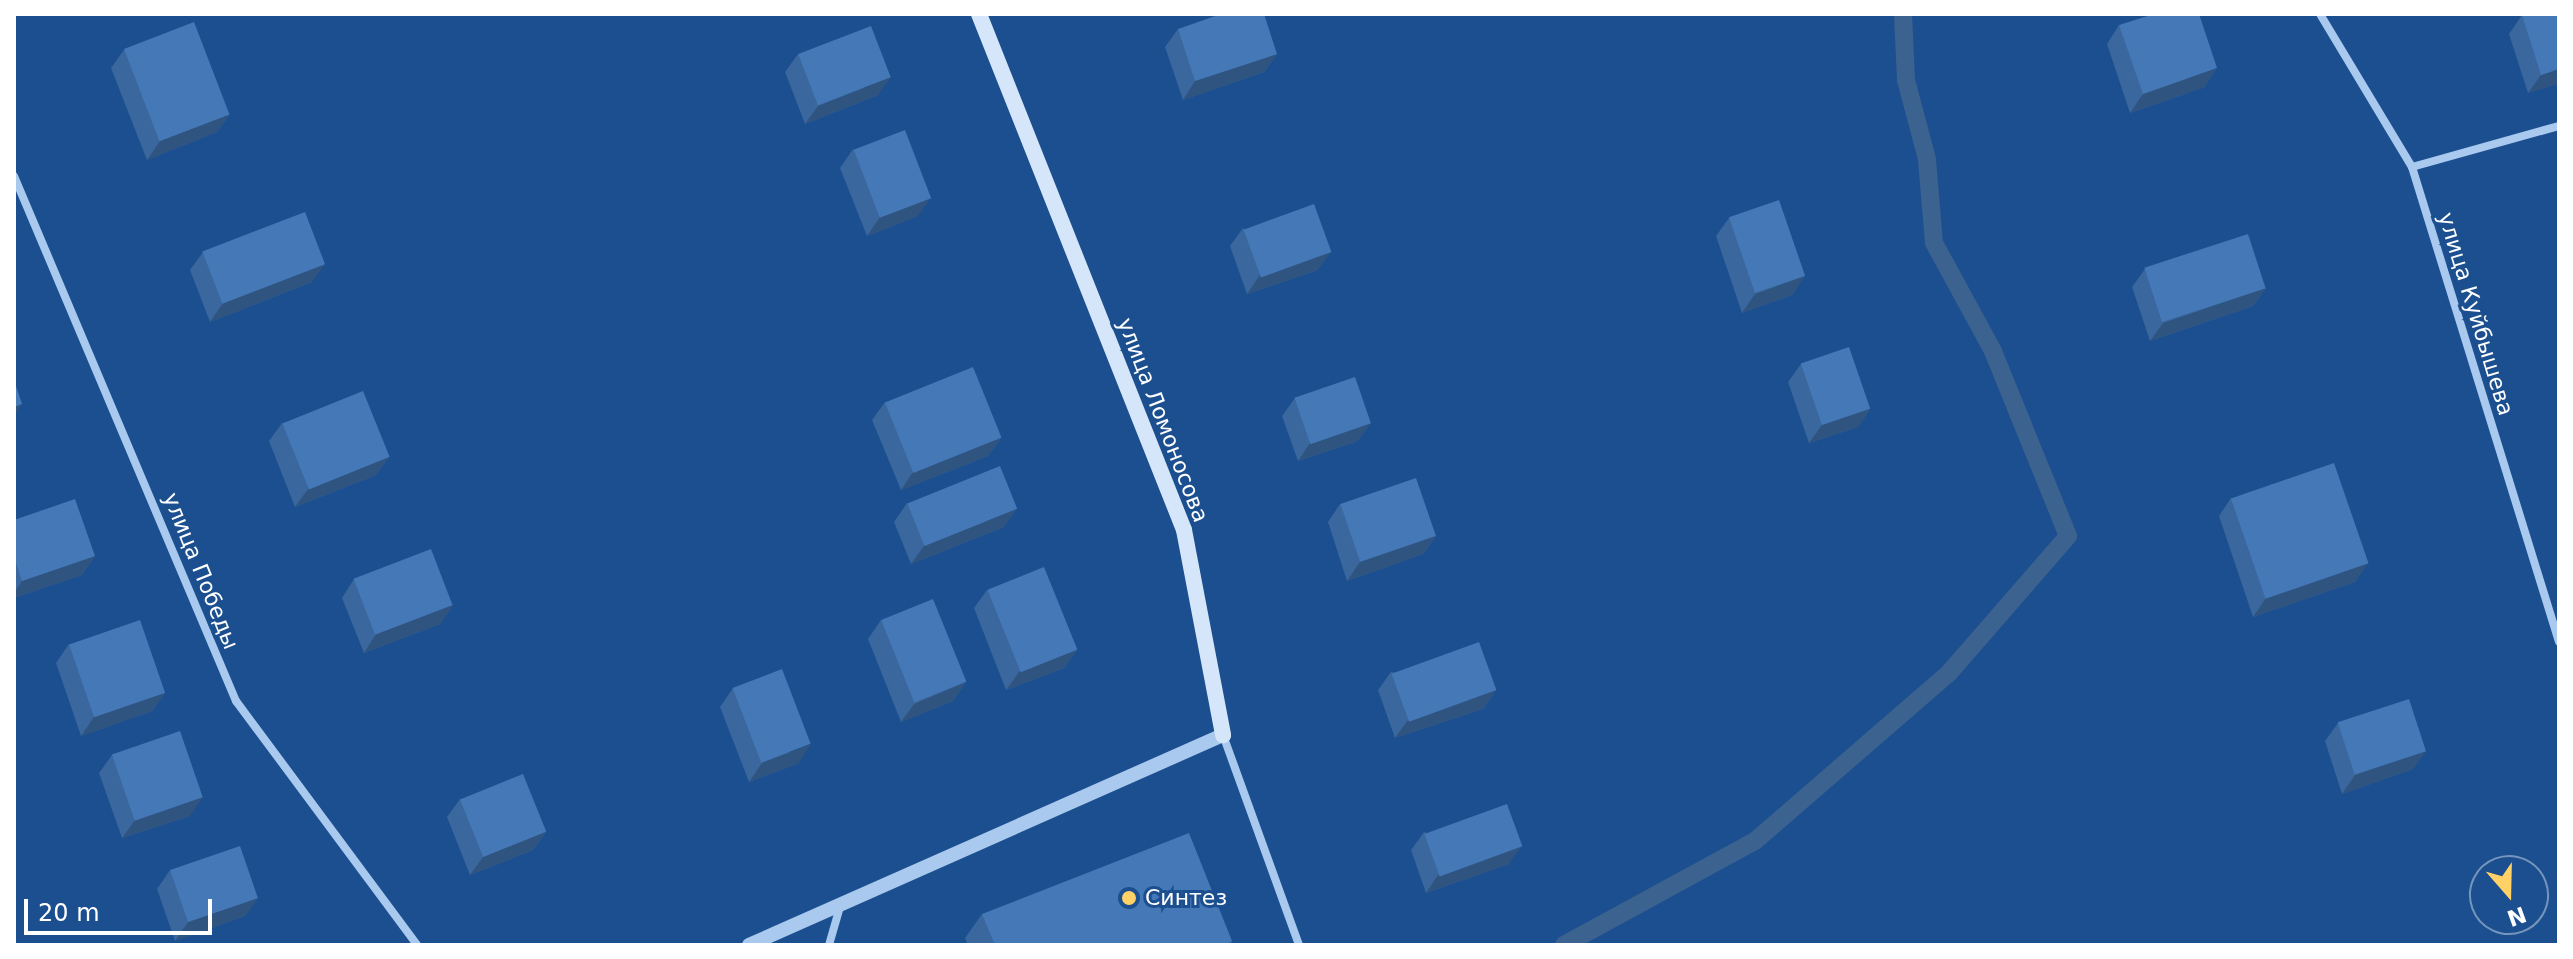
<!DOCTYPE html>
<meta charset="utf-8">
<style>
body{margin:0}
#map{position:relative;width:2573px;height:959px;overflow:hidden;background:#1b4f8f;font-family:"DejaVu Sans",sans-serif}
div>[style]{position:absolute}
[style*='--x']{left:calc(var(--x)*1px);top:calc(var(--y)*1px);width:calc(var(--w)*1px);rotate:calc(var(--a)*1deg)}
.stream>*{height:18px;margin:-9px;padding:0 9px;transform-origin:9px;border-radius:9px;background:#3c6290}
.minor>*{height:8px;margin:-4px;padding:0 4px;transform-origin:4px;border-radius:4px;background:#a9c9ee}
.tertiary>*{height:14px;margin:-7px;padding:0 7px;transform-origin:7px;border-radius:7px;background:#a9c9ee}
.secondary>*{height:16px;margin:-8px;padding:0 8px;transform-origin:8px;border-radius:8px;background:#d6e6fa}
.wall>*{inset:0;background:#3a679d}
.shaded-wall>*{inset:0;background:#305480}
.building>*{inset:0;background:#4478b7;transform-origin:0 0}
.dots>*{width:22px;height:22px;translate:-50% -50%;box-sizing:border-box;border:4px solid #1b4f8f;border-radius:50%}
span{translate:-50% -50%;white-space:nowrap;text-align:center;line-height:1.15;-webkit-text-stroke:6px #1b4f8f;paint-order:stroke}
.street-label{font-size:22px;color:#fff}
.poi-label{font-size:22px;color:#fff}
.left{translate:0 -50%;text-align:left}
.frame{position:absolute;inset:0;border:16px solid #fff;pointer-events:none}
.north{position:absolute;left:2469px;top:855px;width:80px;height:80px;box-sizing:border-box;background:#1b4f8f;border:2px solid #7695bc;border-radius:50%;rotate:160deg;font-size:22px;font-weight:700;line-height:32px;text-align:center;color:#fff}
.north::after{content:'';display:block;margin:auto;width:28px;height:36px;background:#ffd166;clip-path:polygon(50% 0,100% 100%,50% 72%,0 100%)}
.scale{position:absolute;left:24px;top:899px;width:188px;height:36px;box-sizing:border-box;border:4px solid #fff;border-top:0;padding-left:10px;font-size:24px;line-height:28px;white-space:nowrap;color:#fff;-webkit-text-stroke:6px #1b4f8f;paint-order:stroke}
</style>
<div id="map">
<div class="stream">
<div style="--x:1564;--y:945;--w:217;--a:-28.6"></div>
<div style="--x:1755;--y:841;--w:257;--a:-40.9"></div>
<div style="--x:1949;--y:673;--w:181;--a:-49"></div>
<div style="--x:2068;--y:536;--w:200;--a:-112.1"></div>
<div style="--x:1993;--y:351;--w:123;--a:-118.6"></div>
<div style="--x:1934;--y:243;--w:84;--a:-94.8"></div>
<div style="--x:1927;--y:159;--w:82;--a:-104.9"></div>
<div style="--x:1906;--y:80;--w:66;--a:-92.6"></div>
</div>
<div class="minor">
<div style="--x:2320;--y:14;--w:179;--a:59"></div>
<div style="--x:2412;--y:167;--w:497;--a:72.8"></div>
<div style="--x:2412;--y:167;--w:153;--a:-15.6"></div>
<div style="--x:14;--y:176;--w:570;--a:67.08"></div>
<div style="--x:236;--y:701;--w:304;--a:53.4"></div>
<div style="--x:1223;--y:735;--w:223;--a:70.1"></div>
<div style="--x:829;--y:945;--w:40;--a:-74"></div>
</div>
<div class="tertiary">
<div style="--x:749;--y:945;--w:518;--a:-23.9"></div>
</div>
<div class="secondary">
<div style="--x:979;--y:14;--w:555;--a:68.33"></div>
<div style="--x:1184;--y:530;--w:209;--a:79.2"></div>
</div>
<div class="wall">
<div style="clip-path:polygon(2522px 15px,2559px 83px,2528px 93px,2509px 34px)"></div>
<div style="clip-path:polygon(2119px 25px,2205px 87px,2130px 113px,2107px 44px)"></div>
<div style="clip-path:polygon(1178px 29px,1277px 54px,1264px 72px,1183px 100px,1165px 47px)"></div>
<div style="clip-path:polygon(124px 50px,230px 114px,217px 132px,147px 160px,111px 68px)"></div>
<div style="clip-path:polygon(798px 54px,878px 95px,805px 124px,785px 72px)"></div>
<div style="clip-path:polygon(853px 149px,918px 216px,867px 236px,840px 168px)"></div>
<div style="clip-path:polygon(1729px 218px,1805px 276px,1792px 295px,1742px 313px,1716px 236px)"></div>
<div style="clip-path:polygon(1243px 228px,1318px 270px,1247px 294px,1230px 246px)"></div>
<div style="clip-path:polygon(203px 252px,312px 282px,210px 322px,190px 270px)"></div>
<div style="clip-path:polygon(2145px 269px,2266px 288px,2253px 306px,2150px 341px,2132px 287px)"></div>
<div style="clip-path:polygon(1801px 364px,1870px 409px,1858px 427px,1809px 443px,1788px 382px)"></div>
<div style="clip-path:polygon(1295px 398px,1358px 441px,1298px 461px,1282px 416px)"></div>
<div style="clip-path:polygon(885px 402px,1001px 438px,988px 456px,901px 490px,872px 420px)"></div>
<div style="clip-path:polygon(282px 423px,389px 457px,376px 475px,295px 507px,269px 441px)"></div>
<div style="clip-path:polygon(2231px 498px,2368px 563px,2355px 582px,2253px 617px,2219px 516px)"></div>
<div style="clip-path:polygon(907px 503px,1004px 527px,911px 564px,894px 522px)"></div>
<div style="clip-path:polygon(1340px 504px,1436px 536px,1423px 554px,1347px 581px,1328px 522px)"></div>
<div style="clip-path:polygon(14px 520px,95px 556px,82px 575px,14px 598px)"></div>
<div style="clip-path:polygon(354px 579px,453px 605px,440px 624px,364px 653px,342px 598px)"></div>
<div style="clip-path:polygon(987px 590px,1077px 650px,1064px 668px,1006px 690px,974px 608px)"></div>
<div style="clip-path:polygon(881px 620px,966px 682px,953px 701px,901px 722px,868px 639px)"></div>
<div style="clip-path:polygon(69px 644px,165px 693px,152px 711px,81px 736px,56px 663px)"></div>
<div style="clip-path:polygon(1391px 672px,1496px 690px,1483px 709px,1395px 738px,1378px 690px)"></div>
<div style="clip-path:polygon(733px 688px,799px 763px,749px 782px,720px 707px)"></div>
<div style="clip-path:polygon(2338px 723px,2426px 751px,2413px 769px,2342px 794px,2325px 741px)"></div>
<div style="clip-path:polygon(112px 755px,190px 816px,122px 838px,99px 773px)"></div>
<div style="clip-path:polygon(460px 799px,546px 832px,533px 850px,470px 875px,447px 817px)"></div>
<div style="clip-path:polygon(1424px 832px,1509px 864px,1426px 893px,1411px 850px)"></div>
<div style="clip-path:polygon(170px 870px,258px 898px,245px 916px,175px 941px,157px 889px)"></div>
<div style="clip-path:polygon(982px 914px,1232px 941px,1230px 945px,968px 945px,965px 938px)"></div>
</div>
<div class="shaded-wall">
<div style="clip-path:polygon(1277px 54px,1264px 72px,1183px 100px,1195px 81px)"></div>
<div style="clip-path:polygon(2217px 68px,2205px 87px,2130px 113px,2143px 94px)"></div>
<div style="clip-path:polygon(2559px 69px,2559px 83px,2528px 93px,2541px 75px)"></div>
<div style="clip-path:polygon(891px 77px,878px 95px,805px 124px,818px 106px)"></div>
<div style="clip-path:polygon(230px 114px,217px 132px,147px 160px,160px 141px)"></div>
<div style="clip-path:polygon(931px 198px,918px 216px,867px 236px,880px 217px)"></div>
<div style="clip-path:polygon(1331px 252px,1318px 270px,1247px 294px,1260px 275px)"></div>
<div style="clip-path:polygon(325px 264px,312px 282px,210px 322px,223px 303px)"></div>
<div style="clip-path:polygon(1805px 276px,1792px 295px,1742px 313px,1755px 294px)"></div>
<div style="clip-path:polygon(2266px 288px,2253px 306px,2150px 341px,2163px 323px)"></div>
<div style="clip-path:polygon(22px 404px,14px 416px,14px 407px)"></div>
<div style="clip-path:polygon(1870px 409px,1858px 427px,1809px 443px,1822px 425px)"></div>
<div style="clip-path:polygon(1371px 423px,1358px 441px,1298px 461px,1310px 443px)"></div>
<div style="clip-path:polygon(1001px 438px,988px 456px,901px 490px,913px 472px)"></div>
<div style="clip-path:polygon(389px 457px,376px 475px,295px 507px,308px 489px)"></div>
<div style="clip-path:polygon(1017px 509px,1004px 527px,911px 564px,924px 546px)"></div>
<div style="clip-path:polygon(1436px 536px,1423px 554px,1347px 581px,1360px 562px)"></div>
<div style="clip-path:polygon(95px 556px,82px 575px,14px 598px,14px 593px,22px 581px)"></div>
<div style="clip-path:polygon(2368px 563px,2355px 582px,2253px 617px,2266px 598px)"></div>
<div style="clip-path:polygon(453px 605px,440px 624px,364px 653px,376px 634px)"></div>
<div style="clip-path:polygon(1077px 650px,1064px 668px,1006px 690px,1019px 672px)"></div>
<div style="clip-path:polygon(966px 682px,953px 701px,901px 722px,914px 704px)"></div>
<div style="clip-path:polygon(1496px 690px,1483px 709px,1395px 738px,1408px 720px)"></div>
<div style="clip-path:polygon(165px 693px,152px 711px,81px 736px,94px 717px)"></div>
<div style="clip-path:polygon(811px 744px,799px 763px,749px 782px,762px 763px)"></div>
<div style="clip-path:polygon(2426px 751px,2413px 769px,2342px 794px,2355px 775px)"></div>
<div style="clip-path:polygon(203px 797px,190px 816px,122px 838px,135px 820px)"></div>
<div style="clip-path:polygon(546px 832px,533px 850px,470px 875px,483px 857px)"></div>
<div style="clip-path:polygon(1522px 846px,1509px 864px,1426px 893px,1438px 875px)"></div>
<div style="clip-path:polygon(258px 898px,245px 916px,175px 941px,188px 922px)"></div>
</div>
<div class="building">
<div style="clip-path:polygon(1221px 14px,1264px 14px,1277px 54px,1195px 81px,1178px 29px)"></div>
<div style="clip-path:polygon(2154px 14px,2199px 14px,2217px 68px,2143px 94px,2119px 25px)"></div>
<div style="clip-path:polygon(2526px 14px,2559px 14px,2559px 69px,2541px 75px,2522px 15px)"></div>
<div style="left:194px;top:22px;width:99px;height:75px;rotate:69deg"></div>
<div style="left:871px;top:26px;width:55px;height:78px;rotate:69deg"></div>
<div style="left:905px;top:130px;width:73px;height:55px;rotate:69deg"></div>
<div style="left:1779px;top:200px;width:80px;height:53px;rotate:71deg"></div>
<div style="left:1314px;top:204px;width:51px;height:75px;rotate:70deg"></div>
<div style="left:305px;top:212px;width:56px;height:110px;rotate:69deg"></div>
<div style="left:2248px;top:234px;width:57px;height:109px;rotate:72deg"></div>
<div style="left:1849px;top:347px;width:65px;height:51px;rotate:71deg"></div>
<div style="left:973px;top:367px;width:76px;height:95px;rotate:68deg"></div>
<div style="left:1355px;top:377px;width:49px;height:64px;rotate:71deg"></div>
<div style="clip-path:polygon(14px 380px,22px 404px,14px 407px)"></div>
<div style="left:363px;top:391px;width:71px;height:87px;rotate:68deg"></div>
<div style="left:2334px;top:463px;width:106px;height:109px;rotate:71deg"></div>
<div style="left:1000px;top:466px;width:46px;height:100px;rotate:68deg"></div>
<div style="left:1416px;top:478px;width:61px;height:80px;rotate:71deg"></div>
<div style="clip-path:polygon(75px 499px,95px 556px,22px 581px,14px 557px,14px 520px)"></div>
<div style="left:431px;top:549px;width:60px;height:83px;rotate:69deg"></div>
<div style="left:1044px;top:567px;width:89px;height:61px;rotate:68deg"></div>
<div style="left:933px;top:599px;width:89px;height:56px;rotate:68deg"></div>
<div style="left:140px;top:620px;width:77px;height:75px;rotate:71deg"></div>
<div style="left:1479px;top:642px;width:51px;height:93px;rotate:70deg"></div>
<div style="left:782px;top:669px;width:80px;height:53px;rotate:69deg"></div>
<div style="left:2409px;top:699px;width:55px;height:75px;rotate:72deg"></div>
<div style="left:180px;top:731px;width:70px;height:72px;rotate:71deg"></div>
<div style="left:523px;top:774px;width:62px;height:68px;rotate:68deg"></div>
<div style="left:1507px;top:804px;width:45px;height:88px;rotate:70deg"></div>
<div style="clip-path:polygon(1189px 833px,1232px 941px,1223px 945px,995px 945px,982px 914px)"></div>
<div style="left:240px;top:846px;width:55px;height:74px;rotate:71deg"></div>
</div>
<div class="dots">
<div style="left:1129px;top:898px;background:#ffd166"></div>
</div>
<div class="street-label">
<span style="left:2476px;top:314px;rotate:73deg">улица Куйбышева</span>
<span style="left:1163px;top:420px;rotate:69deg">улица Ломоносова</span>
<span style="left:201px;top:571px;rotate:68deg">улица Победы</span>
</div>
<div class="poi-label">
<span class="left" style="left:1145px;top:898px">Синтез</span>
</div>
<div class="frame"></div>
<div class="north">N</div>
<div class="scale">20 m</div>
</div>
